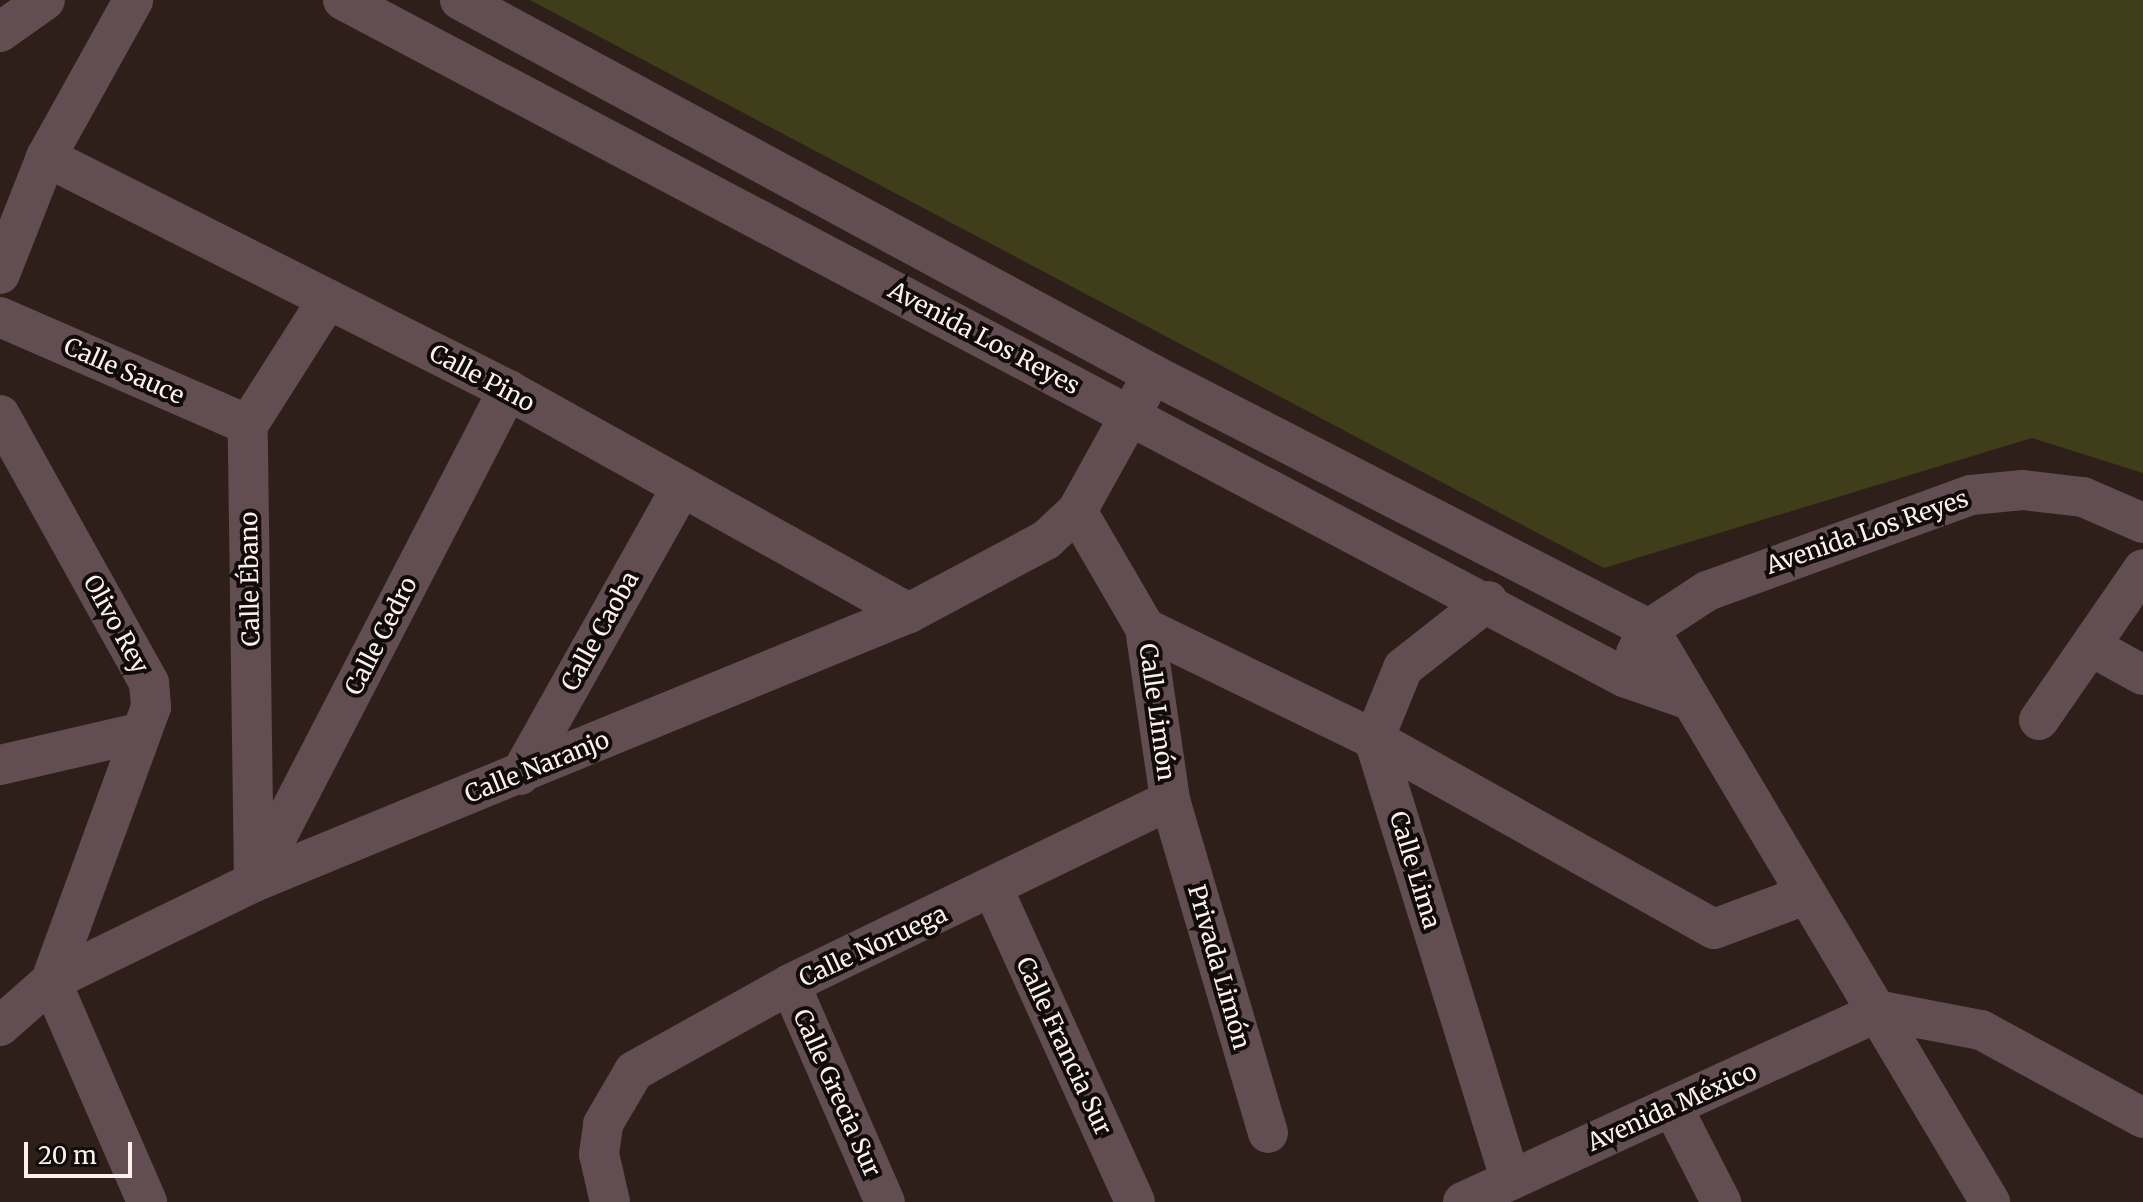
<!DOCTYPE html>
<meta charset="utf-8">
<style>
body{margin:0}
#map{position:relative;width:2143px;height:1202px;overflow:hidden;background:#2e1f1a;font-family:Merriweather,serif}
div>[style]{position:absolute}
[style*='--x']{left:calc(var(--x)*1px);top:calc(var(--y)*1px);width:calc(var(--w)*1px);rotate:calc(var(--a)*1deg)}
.green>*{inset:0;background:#403d1a}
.minor>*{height:40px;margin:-20px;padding:0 20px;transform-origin:20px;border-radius:20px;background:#624d52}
span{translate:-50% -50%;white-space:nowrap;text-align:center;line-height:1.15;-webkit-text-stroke:8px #110b09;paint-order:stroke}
.street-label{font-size:24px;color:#fcf0ed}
.scale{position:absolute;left:24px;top:1142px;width:108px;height:36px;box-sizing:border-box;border:4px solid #fcf0ed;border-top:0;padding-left:10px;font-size:24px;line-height:28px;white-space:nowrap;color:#fcf0ed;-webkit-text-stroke:6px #110b09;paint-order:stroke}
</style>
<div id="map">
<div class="green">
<div style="clip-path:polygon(530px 0,2143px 0,2143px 473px,2032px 438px,1604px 568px)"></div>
</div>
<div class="minor">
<div style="--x:343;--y:0;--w:1449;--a:27.86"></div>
<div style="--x:1624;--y:677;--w:64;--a:19.3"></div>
<div style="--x:460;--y:0;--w:787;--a:28.39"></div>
<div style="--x:1152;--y:374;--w:559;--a:27.16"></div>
<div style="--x:1649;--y:629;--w:667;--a:59.24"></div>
<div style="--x:0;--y:32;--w:55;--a:-35.4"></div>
<div style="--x:46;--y:157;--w:517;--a:26.76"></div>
<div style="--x:508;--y:390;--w:459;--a:29.1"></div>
<div style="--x:0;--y:274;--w:126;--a:-68.5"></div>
<div style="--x:46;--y:157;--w:179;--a:-60.9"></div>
<div style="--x:0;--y:317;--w:270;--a:23.5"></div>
<div style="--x:1143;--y:392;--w:136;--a:119"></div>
<div style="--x:1077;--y:511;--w:135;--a:59.8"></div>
<div style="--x:1145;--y:628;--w:174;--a:81.7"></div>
<div style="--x:1170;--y:800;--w:347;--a:73.6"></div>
<div style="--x:0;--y:415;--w:307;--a:60.9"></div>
<div style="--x:149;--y:683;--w:24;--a:85"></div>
<div style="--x:151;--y:707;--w:292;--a:110.1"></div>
<div style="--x:51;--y:981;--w:241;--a:66.5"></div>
<div style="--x:1488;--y:601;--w:108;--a:141.8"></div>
<div style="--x:1403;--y:668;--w:77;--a:112.2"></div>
<div style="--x:1374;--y:739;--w:460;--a:72.8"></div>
<div style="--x:1145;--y:628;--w:254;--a:25.9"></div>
<div style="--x:1374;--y:739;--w:389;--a:29.2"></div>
<div style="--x:1714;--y:929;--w:97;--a:-20.5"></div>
<div style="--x:2092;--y:647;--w:58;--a:28.8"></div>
<div style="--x:1636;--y:653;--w:27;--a:-62"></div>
<div style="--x:1649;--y:629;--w:69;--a:-33.2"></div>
<div style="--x:1707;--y:591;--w:281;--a:-20"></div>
<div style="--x:1971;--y:495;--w:52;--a:-5.5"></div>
<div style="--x:2023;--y:490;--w:60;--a:6.7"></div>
<div style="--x:2083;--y:497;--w:65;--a:23.4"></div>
<div style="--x:2039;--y:720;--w:183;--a:-55.4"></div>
<div style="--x:0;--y:765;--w:143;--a:-13"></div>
<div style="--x:520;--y:775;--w:329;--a:-60.7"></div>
<div style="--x:255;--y:879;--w:551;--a:-62.64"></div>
<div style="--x:254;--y:882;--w:457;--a:-90.8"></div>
<div style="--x:248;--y:425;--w:149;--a:-57.6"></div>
<div style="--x:994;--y:891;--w:341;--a:65.6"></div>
<div style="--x:790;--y:984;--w:238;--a:66.5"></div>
<div style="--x:1881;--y:1011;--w:102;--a:10.8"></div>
<div style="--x:1981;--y:1030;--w:184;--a:28.5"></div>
<div style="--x:0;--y:1026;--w:68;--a:-41.4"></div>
<div style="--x:51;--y:981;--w:226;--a:-26"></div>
<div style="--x:254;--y:882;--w:708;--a:-22.33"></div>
<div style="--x:909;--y:613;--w:155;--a:-28.1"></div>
<div style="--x:1046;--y:540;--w:42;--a:-43.1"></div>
<div style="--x:1673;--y:1108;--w:106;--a:62.9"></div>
<div style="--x:610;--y:1202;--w:49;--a:-102.9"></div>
<div style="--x:599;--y:1154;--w:30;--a:-82"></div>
<div style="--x:603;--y:1124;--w:61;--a:-59.7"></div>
<div style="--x:634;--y:1071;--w:179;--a:-29.1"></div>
<div style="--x:790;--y:984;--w:422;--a:-25.8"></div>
<div style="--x:1463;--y:1202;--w:460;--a:-24.6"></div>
</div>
<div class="street-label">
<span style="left:984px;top:338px;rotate:28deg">Avenida Los Reyes</span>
<span style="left:124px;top:371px;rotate:24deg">Calle Sauce</span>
<span style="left:482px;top:378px;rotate:28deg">Calle Pino</span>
<span style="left:1867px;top:532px;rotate:-19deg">Avenida Los Reyes</span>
<span style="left:250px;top:579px;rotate:-91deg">Calle Ébano</span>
<span style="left:116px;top:624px;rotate:61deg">Olivo Rey</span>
<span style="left:600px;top:631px;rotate:-61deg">Calle Caoba</span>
<span style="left:381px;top:636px;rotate:-63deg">Calle Cedro</span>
<span style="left:1157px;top:712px;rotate:82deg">Calle Limón</span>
<span style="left:537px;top:767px;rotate:-22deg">Calle Naranjo</span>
<span style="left:1415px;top:870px;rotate:73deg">Calle Lima</span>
<span style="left:873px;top:946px;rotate:-25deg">Calle Noruega</span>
<span style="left:1219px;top:967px;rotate:74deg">Privada Limón</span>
<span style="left:1064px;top:1046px;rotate:65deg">Calle Francia Sur</span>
<span style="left:837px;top:1093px;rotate:66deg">Calle Grecia Sur</span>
<span style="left:1672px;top:1107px;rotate:-24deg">Avenida México</span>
</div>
<div class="scale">20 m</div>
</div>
